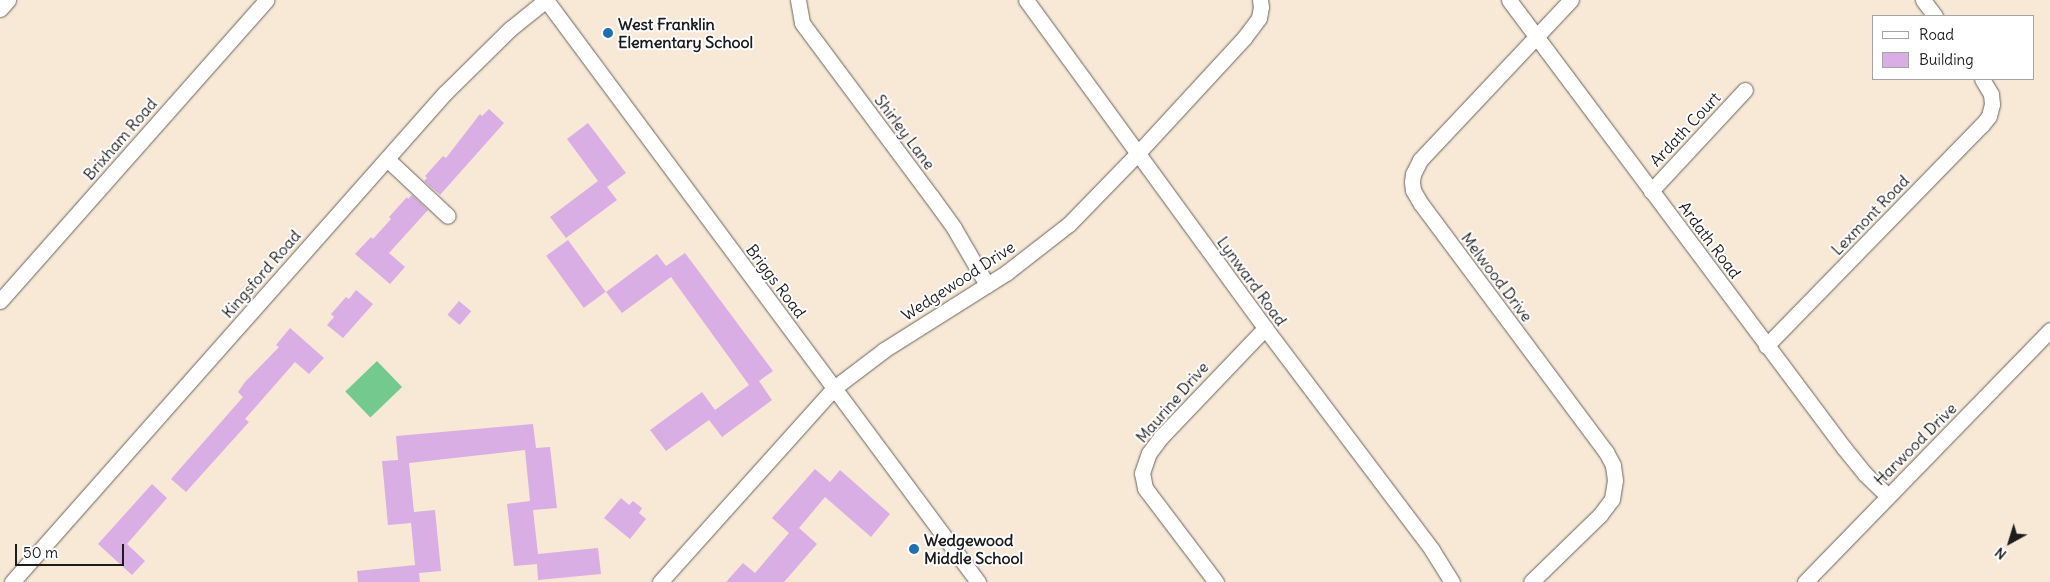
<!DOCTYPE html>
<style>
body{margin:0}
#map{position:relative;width:2050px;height:582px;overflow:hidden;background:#f8e9d6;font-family:Delius,sans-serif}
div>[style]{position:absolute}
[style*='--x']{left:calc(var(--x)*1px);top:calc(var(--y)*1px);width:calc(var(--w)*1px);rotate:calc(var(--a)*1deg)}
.green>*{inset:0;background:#73c98e;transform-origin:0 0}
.building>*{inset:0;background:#d8aee4;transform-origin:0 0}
.roads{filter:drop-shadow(0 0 1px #69645d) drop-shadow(0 0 1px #69645d)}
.minor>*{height:15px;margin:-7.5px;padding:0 7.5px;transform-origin:7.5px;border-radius:7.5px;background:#fff}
.dots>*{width:14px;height:14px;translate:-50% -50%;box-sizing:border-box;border:2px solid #fff;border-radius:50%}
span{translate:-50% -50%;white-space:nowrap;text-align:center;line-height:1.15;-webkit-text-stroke:4px #fff;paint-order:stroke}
.poi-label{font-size:16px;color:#1c1c1c;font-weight:700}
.left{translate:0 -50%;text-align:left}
.street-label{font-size:16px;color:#1c1c1c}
.legend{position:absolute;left:1872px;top:15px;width:162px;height:65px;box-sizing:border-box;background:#fff;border:1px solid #a4a4a4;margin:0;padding:6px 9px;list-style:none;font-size:15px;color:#1c1c1c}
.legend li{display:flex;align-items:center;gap:10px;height:25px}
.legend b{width:25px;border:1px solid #a4a4a4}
.north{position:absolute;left:1985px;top:517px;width:50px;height:50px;-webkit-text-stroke:4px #fff;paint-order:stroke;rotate:219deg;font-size:14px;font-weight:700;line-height:20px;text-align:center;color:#1c1c1c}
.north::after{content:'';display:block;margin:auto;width:18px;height:22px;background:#1c1c1c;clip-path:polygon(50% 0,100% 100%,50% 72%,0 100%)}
.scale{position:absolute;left:15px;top:544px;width:109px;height:22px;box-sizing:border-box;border:2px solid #1c1c1c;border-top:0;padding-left:6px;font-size:15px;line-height:18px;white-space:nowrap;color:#1c1c1c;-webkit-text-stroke:4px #fff;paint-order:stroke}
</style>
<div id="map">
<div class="green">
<div style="left:377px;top:361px;width:36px;height:44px;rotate:46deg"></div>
</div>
<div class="building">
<div style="clip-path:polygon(489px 109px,504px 123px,440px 195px,424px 181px,427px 178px,425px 176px,443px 156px,446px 158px,480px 114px,482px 116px)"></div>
<div style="clip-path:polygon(588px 123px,626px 173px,607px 187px,617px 200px,566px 238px,550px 217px,598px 181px,567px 139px)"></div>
<div style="clip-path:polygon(412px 195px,428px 210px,389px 253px,405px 267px,390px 284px,355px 254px,371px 237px,373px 239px,391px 219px,389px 217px,407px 197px,408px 199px)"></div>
<div style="left:568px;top:240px;width:64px;height:27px;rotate:54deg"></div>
<div style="clip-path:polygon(685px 253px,773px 371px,759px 381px,772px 400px,722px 437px,709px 420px,666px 451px,650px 430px,702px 392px,715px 410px,749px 385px,671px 277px,622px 313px,606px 292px,657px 254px,666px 266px)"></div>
<div style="clip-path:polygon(356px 290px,373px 304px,343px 338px,327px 325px,334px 317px,331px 314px,346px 297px,349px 299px)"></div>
<div style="left:459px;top:301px;width:16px;height:18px;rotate:40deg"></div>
<div style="clip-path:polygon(290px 328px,324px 358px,309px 374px,295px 362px,245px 419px,249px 422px,186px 492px,171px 479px,243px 397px,238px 392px,245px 382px,279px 347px,276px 345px)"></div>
<div style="clip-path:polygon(533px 424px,536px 448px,550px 447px,557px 508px,533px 510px,538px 554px,598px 548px,601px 574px,538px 580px,537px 564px,514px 566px,507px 504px,530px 501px,525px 450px,409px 463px,414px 512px,435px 510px,441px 571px,419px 573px,420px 582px,358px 582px,357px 571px,415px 565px,411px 523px,388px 525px,382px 461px,398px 460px,396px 436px)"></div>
<div style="clip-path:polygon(815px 469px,830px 482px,840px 470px,890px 514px,871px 537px,825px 497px,799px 528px,817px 544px,784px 582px,726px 582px,743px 563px,755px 573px,789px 533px,772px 518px)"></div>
<div style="clip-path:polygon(152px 484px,167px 498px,127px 544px,145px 561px,132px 575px,98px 544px)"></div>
<div style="clip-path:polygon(621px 498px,629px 505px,633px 501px,642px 508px,639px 513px,646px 519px,630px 539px,604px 518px)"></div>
</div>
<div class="roads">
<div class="minor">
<div style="--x:546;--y:0;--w:725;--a:53.41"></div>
<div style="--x:798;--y:0;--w:23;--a:80"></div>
<div style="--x:802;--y:23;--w:216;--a:53.3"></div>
<div style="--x:931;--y:196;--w:39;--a:54"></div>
<div style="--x:954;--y:228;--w:66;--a:59.9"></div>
<div style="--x:1026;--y:0;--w:406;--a:53.9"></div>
<div style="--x:1265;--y:328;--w:278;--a:53"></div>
<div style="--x:1432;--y:550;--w:38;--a:58"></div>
<div style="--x:1509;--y:0;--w:559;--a:53.21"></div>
<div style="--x:1844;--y:448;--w:33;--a:51"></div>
<div style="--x:1865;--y:474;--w:32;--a:44"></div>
<div style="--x:1923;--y:0;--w:20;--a:53"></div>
<div style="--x:0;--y:9;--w:12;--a:-48"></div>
<div style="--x:387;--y:159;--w:83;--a:43.1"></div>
<div style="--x:1651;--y:191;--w:138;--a:-47.1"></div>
<div style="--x:0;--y:301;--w:402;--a:-48.5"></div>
<div style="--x:1766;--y:346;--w:309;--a:-45.7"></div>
<div style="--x:1982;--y:125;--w:11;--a:-52"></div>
<div style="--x:1989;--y:116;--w:12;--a:-76"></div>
<div style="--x:1992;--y:104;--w:10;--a:-96"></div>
<div style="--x:1991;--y:94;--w:17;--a:-121"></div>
<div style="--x:12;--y:582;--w:653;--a:-48.48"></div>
<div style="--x:445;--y:93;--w:91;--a:-44.6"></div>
<div style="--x:510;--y:29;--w:46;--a:-38.9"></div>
<div style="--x:660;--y:582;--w:261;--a:-48.1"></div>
<div style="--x:834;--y:388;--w:63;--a:-37.2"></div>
<div style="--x:884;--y:350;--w:144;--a:-32.3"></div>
<div style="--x:1006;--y:273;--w:80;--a:-37.9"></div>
<div style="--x:1069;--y:224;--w:98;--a:-45.8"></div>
<div style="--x:1137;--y:154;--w:158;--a:-47.3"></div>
<div style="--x:1244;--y:38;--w:25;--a:-53"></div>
<div style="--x:1259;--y:18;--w:11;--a:-80"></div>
<div style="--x:1261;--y:7;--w:7;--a:-98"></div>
<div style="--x:1216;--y:582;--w:118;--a:-127.1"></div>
<div style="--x:1145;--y:488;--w:15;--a:-101"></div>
<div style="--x:1142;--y:473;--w:21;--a:-71"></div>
<div style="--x:1149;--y:453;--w:20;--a:-53"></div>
<div style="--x:1161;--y:437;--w:151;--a:-46.3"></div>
<div style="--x:1531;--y:582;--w:96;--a:-44.2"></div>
<div style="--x:1600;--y:515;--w:20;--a:-53"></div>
<div style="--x:1612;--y:499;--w:19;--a:-81"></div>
<div style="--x:1615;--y:480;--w:15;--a:-98"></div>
<div style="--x:1613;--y:465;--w:15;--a:-118"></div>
<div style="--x:1606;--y:452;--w:309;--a:-126.7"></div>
<div style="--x:1421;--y:204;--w:16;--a:-120"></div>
<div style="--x:1413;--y:190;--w:8;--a:-97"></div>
<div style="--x:1412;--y:182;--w:8;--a:-83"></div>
<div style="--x:1413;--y:174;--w:16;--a:-63"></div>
<div style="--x:1420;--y:160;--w:220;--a:-46.7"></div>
<div style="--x:1805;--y:582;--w:351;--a:-45.8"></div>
</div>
</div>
<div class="dots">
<div style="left:608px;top:33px;background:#1f6fb2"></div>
<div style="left:914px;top:549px;background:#1f6fb2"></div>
</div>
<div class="poi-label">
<span class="left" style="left:618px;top:33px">West Franklin<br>Elementary School</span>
<span class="left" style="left:924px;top:549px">Wedgewood<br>Middle School</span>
</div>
<div class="street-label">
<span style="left:1685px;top:129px;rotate:-47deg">Ardath Court</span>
<span style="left:905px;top:132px;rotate:53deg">Shirley Lane</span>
<span style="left:120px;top:139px;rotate:-49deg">Brixham Road</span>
<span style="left:1870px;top:215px;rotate:-46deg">Lexmont Road</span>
<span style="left:1710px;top:240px;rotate:53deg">Ardath Road</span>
<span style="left:261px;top:274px;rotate:-49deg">Kingsford Road</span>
<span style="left:1497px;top:277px;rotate:53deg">Melwood Drive</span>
<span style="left:776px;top:281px;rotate:53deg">Briggs Road</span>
<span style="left:958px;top:281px;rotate:-33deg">Wedgewood Drive</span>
<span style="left:1252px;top:281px;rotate:54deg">Lynward Road</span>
<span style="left:1172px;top:402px;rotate:-49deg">Maurine Drive</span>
<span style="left:1915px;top:444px;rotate:-45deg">Harwood Drive</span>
</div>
<ul class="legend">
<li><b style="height:6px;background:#fff"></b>Road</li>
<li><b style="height:14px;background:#d8aee4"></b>Building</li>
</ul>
<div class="north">N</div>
<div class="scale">50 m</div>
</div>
